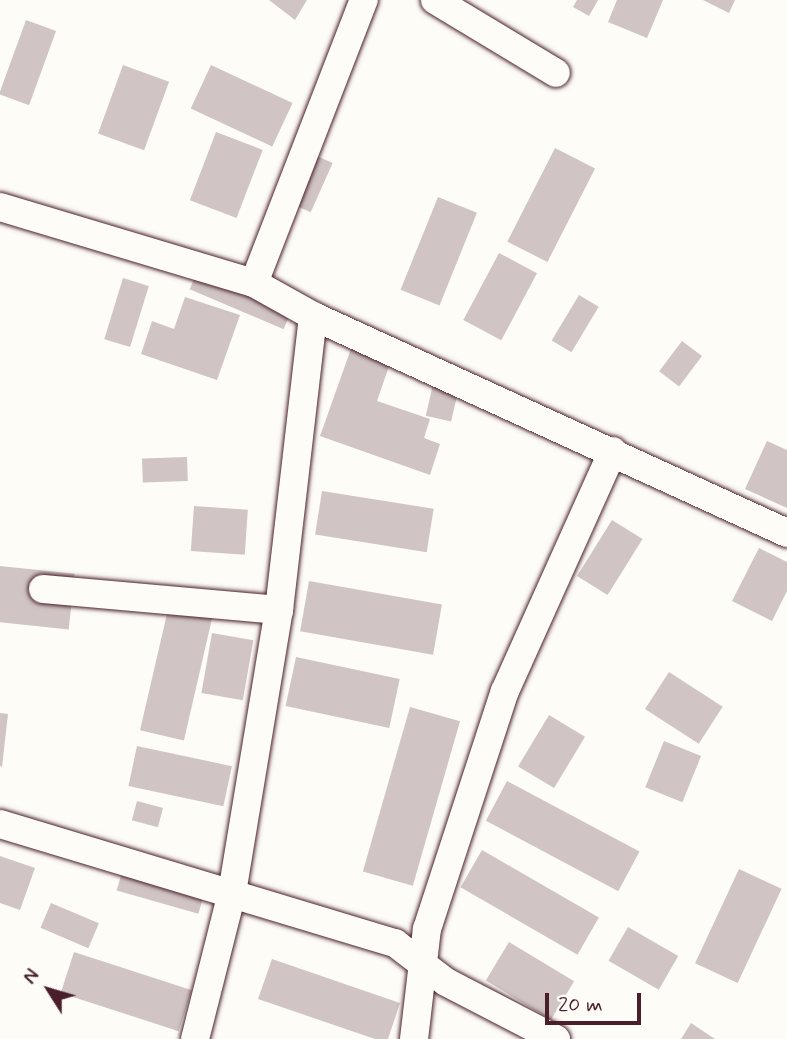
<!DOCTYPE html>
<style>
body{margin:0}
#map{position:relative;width:787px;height:1039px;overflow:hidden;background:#fdfcf7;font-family:Mynerve,sans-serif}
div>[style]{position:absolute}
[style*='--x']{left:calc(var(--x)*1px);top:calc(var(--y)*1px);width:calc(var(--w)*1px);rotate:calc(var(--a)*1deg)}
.building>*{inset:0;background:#d0c5c4;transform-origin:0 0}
.roads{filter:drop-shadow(0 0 2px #4a1f2b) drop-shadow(0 0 2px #4a1f2b)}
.street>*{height:28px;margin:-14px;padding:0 14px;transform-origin:14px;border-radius:14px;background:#fdfcf7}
span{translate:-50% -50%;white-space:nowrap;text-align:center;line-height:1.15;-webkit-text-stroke:5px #fdfcf7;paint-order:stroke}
.north{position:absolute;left:14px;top:955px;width:70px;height:70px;-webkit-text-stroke:5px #fdfcf7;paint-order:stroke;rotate:307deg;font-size:19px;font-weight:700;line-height:28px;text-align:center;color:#4a1f2b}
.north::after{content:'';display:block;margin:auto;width:24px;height:32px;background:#4a1f2b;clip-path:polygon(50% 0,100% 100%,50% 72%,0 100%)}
.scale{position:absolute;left:545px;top:993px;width:96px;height:32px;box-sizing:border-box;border:4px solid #4a1f2b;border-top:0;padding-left:9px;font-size:21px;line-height:24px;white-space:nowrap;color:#4a1f2b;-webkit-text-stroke:5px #fdfcf7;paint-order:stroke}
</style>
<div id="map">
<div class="building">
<div style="clip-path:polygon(269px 0,307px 0,295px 20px)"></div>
<div style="clip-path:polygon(577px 0,598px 0,589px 16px,573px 7px)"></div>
<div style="clip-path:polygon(617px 0,663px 0,647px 38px,608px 22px)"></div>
<div style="clip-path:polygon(703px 0,735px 0,729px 13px)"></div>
<div style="left:26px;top:20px;width:32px;height:79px;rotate:20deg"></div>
<div style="left:123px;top:65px;width:49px;height:73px;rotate:20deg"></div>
<div style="left:211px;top:65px;width:90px;height:48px;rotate:25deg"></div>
<div style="left:216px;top:132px;width:50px;height:73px;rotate:21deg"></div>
<div style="left:555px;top:148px;width:45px;height:105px;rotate:27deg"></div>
<div style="left:308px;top:152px;width:27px;height:54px;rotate:24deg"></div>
<div style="left:438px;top:197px;width:42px;height:100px;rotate:22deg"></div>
<div style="left:499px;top:253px;width:43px;height:76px;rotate:28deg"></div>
<div style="left:203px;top:258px;width:102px;height:34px;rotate:23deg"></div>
<div style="left:123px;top:278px;width:27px;height:64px;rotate:17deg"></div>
<div style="left:579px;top:295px;width:23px;height:53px;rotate:31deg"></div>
<div style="clip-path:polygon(185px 297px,240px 315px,217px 380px,141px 354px,152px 321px,174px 329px)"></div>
<div style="clip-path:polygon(358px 329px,397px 343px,377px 401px,430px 419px,424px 438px,440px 444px,430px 475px,320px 436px)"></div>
<div style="left:682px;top:341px;width:25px;height:38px;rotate:37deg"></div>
<div style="left:437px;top:367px;width:26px;height:50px;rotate:13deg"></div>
<div style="clip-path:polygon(767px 441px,787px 450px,787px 508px,745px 489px)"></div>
<div style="left:187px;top:457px;width:24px;height:45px;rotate:88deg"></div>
<div style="left:322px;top:491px;width:113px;height:44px;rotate:9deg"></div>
<div style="left:194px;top:506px;width:54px;height:45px;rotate:4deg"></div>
<div style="left:612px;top:520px;width:36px;height:66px;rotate:32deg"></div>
<div style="clip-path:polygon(759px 548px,787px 562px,787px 591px,772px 621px,732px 601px)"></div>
<div style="left:0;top:566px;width:75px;height:56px;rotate:6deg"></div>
<div style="left:309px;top:581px;width:135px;height:51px;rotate:10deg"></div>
<div style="left:172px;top:592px;width:45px;height:142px;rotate:13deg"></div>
<div style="left:212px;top:633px;width:42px;height:61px;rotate:10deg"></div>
<div style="left:296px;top:657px;width:106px;height:50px;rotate:12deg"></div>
<div style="left:669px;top:672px;width:64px;height:44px;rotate:33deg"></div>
<div style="left:410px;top:707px;width:52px;height:171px;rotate:16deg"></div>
<div style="clip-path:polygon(0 713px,8px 714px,2px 767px,0 766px)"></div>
<div style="left:549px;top:715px;width:42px;height:60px;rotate:31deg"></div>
<div style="left:664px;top:741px;width:40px;height:50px;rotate:22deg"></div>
<div style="left:137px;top:746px;width:97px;height:41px;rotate:12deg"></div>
<div style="left:507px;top:781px;width:150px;height:45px;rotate:28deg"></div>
<div style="left:137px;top:801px;width:27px;height:20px;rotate:15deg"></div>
<div style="left:482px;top:850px;width:135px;height:43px;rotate:30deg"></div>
<div style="left:128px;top:851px;width:85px;height:41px;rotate:16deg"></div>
<div style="clip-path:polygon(0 856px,35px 868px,20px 910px,0 903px)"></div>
<div style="left:739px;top:869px;width:47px;height:104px;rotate:25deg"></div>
<div style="left:51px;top:903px;width:52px;height:27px;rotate:23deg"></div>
<div style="left:628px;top:927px;width:58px;height:39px;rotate:30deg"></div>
<div style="left:509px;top:942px;width:76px;height:45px;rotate:31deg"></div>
<div style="left:74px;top:952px;width:124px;height:43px;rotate:18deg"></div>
<div style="clip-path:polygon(272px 959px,400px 1003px,388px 1039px,375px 1039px,258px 999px)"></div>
<div style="clip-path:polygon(691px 1023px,715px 1039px,681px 1039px)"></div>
</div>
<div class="roads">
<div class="street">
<div style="--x:435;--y:0;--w:141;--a:31.1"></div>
<div style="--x:0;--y:207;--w:265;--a:16.7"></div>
<div style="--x:254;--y:283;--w:68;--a:29.2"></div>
<div style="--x:313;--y:316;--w:521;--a:24.6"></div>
<div style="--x:254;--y:283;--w:304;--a:-68.8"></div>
<div style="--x:43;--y:589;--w:237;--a:5.1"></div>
<div style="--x:0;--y:824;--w:413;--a:16.8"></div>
<div style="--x:395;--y:943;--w:64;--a:37.4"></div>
<div style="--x:446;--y:982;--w:124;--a:27.4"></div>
<div style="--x:195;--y:1039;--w:151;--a:-75.8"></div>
<div style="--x:232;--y:893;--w:287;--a:-80.6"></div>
<div style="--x:279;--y:610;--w:296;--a:-83.4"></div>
<div style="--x:414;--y:1039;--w:111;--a:-83.3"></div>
<div style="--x:427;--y:929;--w:250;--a:-71.9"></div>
<div style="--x:505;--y:691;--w:263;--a:-65.8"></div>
</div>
</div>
<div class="north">N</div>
<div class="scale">20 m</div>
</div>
